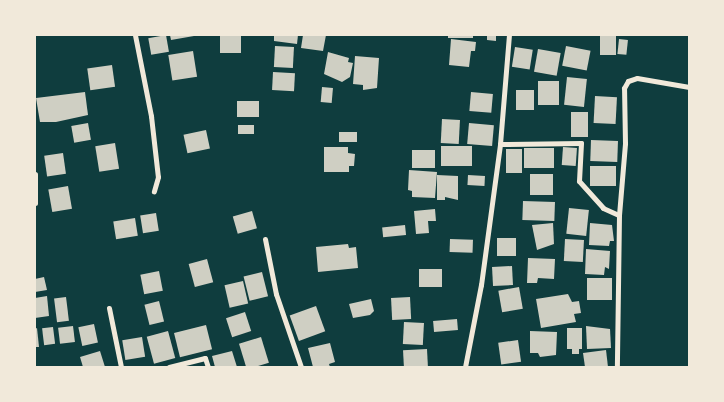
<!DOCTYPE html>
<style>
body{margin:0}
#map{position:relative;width:724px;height:402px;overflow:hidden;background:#0f3d3e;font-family:Poppins,sans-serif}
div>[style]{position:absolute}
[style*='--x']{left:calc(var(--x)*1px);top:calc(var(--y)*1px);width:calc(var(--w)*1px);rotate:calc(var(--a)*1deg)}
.building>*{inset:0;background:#cfcfc3;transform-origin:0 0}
.minor>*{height:5px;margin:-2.5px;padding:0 2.5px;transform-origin:2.5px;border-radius:2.5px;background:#f1e9da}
span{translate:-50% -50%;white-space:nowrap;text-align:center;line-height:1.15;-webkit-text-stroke:4px #f1e9da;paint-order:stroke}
.frame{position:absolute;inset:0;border:36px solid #f1e9da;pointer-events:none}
</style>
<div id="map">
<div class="building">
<div style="left:166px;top:35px;width:17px;height:18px;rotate:80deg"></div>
<div style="clip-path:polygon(170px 35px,194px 35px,194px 36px,171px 40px)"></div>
<div style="left:220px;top:35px;width:21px;height:18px"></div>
<div style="clip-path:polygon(274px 35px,298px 35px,297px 44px,274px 41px)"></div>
<div style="clip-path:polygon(303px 35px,326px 35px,323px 51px,301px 48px)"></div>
<div style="left:448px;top:35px;width:25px;height:3px"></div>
<div style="clip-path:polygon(487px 35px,496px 35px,496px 41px,487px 40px)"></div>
<div style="left:600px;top:35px;width:16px;height:20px"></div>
<div style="clip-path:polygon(451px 39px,476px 42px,475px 51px,471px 51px,469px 67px,449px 65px)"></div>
<div style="left:619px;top:39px;width:9px;height:15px;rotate:6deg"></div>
<div style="left:275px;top:46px;width:19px;height:21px;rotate:3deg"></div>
<div style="left:566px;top:46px;width:25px;height:20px;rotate:11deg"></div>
<div style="left:515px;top:47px;width:18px;height:20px;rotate:9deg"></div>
<div style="left:538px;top:49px;width:23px;height:23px;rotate:10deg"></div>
<div style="left:193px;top:51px;width:26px;height:25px;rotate:81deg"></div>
<div style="clip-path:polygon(328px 52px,349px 58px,348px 62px,353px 63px,350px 77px,342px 82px,324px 74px)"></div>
<div style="clip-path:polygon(355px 56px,379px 58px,377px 88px,363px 90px,363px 85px,353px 84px)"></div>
<div style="left:112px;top:65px;width:22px;height:25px;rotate:82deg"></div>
<div style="left:273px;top:72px;width:22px;height:18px;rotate:3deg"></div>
<div style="left:567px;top:77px;width:20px;height:28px;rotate:6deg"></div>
<div style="left:538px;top:81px;width:21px;height:24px"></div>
<div style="left:322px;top:87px;width:11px;height:15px;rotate:5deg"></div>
<div style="left:516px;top:90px;width:18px;height:20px"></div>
<div style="clip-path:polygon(85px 92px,88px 115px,56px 122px,40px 122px,36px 98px)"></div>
<div style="left:471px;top:92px;width:22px;height:19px;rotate:5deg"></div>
<div style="left:595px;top:96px;width:22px;height:27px;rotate:3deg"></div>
<div style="left:237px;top:101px;width:22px;height:16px"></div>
<div style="left:571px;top:112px;width:17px;height:25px"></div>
<div style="left:442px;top:119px;width:18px;height:24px;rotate:3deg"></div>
<div style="left:88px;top:123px;width:17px;height:17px;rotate:80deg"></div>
<div style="left:469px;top:123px;width:25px;height:21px;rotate:5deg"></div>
<div style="left:238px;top:125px;width:16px;height:9px"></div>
<div style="left:206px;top:130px;width:19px;height:23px;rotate:78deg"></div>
<div style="left:357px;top:132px;width:10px;height:18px;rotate:90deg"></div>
<div style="left:591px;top:140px;width:27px;height:21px;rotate:2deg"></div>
<div style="left:115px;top:143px;width:26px;height:20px;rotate:81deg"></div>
<div style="left:441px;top:146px;width:31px;height:20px"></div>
<div style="clip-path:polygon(324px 147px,348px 147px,348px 153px,355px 154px,354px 166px,349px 166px,349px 172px,324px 172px)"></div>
<div style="left:563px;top:147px;width:14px;height:18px;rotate:4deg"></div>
<div style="left:524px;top:148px;width:30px;height:20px"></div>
<div style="left:506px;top:149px;width:16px;height:24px"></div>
<div style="left:412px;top:150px;width:23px;height:18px"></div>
<div style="left:63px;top:153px;width:21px;height:19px;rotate:82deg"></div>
<div style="left:590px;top:166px;width:26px;height:20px"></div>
<div style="clip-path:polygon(409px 170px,437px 172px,435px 198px,412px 197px,412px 191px,408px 190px)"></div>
<div style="left:530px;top:174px;width:23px;height:21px"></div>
<div style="clip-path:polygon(437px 175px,458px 176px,458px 200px,445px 197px,445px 200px,437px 200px)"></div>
<div style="left:468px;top:175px;width:17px;height:10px;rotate:3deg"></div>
<div style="left:68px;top:186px;width:23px;height:20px;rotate:80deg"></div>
<div style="left:523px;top:201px;width:32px;height:19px;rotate:2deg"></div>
<div style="left:569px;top:208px;width:20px;height:26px;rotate:6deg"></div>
<div style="clip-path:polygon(435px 209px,436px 221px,428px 221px,429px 233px,416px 234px,414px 211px)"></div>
<div style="left:252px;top:211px;width:18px;height:20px;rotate:74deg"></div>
<div style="left:156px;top:213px;width:18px;height:16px;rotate:81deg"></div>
<div style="left:135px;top:218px;width:18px;height:22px;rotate:81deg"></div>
<div style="clip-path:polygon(553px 223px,554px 244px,537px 250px,532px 225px)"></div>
<div style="clip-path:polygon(590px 223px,612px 225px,614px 241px,610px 241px,609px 246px,589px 245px)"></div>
<div style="left:405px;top:225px;width:10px;height:23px;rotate:84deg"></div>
<div style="left:497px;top:238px;width:19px;height:18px"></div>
<div style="left:450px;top:239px;width:23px;height:13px;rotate:2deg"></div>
<div style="left:565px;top:239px;width:19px;height:22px;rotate:3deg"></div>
<div style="clip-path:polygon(348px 244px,349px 248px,356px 247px,358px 268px,318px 272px,316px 247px)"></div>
<div style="clip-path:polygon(586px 249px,610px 251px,609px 269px,605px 267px,604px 275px,585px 274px)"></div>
<div style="clip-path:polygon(528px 258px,555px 259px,554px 279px,538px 278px,537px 283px,527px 283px)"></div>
<div style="left:207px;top:259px;width:24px;height:19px;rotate:75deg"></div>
<div style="left:512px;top:266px;width:19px;height:20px;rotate:87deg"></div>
<div style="left:442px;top:269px;width:18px;height:23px;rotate:90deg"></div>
<div style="left:159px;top:271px;width:20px;height:19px;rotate:79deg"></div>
<div style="left:262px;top:272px;width:25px;height:19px;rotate:76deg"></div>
<div style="clip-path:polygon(44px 277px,47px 290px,35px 292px,35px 279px)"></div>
<div style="left:612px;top:278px;width:22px;height:25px;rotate:90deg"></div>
<div style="left:243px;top:281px;width:23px;height:19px;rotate:77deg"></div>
<div style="left:519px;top:287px;width:22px;height:21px;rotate:80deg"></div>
<div style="clip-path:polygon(568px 294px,572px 302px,579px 301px,581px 313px,574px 314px,576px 322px,541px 328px,536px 299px)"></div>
<div style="clip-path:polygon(47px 296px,49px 316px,35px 318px,35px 298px)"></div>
<div style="left:66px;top:297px;width:24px;height:12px;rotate:83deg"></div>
<div style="left:410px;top:297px;width:22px;height:19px;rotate:87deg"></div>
<div style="clip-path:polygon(371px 299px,374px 311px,370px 315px,353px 318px,349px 304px)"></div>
<div style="left:159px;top:301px;width:21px;height:15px;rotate:76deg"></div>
<div style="left:316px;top:306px;width:27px;height:28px;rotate:70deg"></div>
<div style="left:245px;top:312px;width:20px;height:20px;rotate:72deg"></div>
<div style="left:457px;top:319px;width:11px;height:24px;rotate:85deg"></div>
<div style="left:404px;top:322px;width:20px;height:22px;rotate:3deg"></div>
<div style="left:94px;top:324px;width:19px;height:16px;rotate:78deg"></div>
<div style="left:206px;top:325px;width:25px;height:33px;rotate:76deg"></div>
<div style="left:73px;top:326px;width:16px;height:15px;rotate:83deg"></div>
<div style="clip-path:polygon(586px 326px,610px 329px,611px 348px,587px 349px)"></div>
<div style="left:53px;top:327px;width:17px;height:11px;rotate:83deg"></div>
<div style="clip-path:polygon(37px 328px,39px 347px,35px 347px,35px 329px)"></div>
<div style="clip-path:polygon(567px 328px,582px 328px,582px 349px,579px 349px,579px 354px,572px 354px,572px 349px,567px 349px)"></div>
<div style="left:168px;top:331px;width:28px;height:22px;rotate:75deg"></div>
<div style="clip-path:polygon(530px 331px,557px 332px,556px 355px,540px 357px,538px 353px,530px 353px)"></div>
<div style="left:142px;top:337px;width:20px;height:20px;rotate:81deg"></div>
<div style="left:261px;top:337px;width:27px;height:23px;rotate:73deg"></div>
<div style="left:518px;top:340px;width:22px;height:20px;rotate:82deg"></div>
<div style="clip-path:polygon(330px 343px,335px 362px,329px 364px,330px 367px,313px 367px,308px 348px)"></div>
<div style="left:427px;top:349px;width:18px;height:24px;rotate:87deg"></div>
<div style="clip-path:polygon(606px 350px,608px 367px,585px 367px,583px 353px)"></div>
<div style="clip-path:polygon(100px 351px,105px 367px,83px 367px,80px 357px)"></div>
<div style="clip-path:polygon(232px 351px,237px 367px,215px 367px,212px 356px)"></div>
</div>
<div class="minor">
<div style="--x:135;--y:35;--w:83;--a:78.8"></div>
<div style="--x:151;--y:116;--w:61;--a:83.5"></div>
<div style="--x:158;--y:177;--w:15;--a:106"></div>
<div style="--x:500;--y:144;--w:81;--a:-0.7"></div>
<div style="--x:581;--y:143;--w:38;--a:93"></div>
<div style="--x:579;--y:181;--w:36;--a:48"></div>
<div style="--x:603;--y:208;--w:17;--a:24"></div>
<div style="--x:619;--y:215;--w:152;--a:90.8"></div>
<div style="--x:35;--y:174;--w:29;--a:90"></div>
<div style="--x:619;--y:215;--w:72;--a:-85.2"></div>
<div style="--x:625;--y:143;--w:55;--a:-91"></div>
<div style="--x:624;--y:88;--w:8;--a:-60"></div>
<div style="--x:628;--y:81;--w:9;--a:-18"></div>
<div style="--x:637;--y:78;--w:53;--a:9.8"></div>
<div style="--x:265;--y:239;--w:56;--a:78.7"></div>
<div style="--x:276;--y:294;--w:77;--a:71.1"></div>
<div style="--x:109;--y:308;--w:60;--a:78.5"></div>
<div style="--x:169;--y:367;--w:37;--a:-14"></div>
<div style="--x:205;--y:358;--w:9;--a:72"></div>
<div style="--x:465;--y:367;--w:84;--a:-79"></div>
<div style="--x:481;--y:285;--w:142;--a:-82.3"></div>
<div style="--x:500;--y:144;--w:109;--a:-85.3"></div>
</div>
<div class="frame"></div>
</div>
